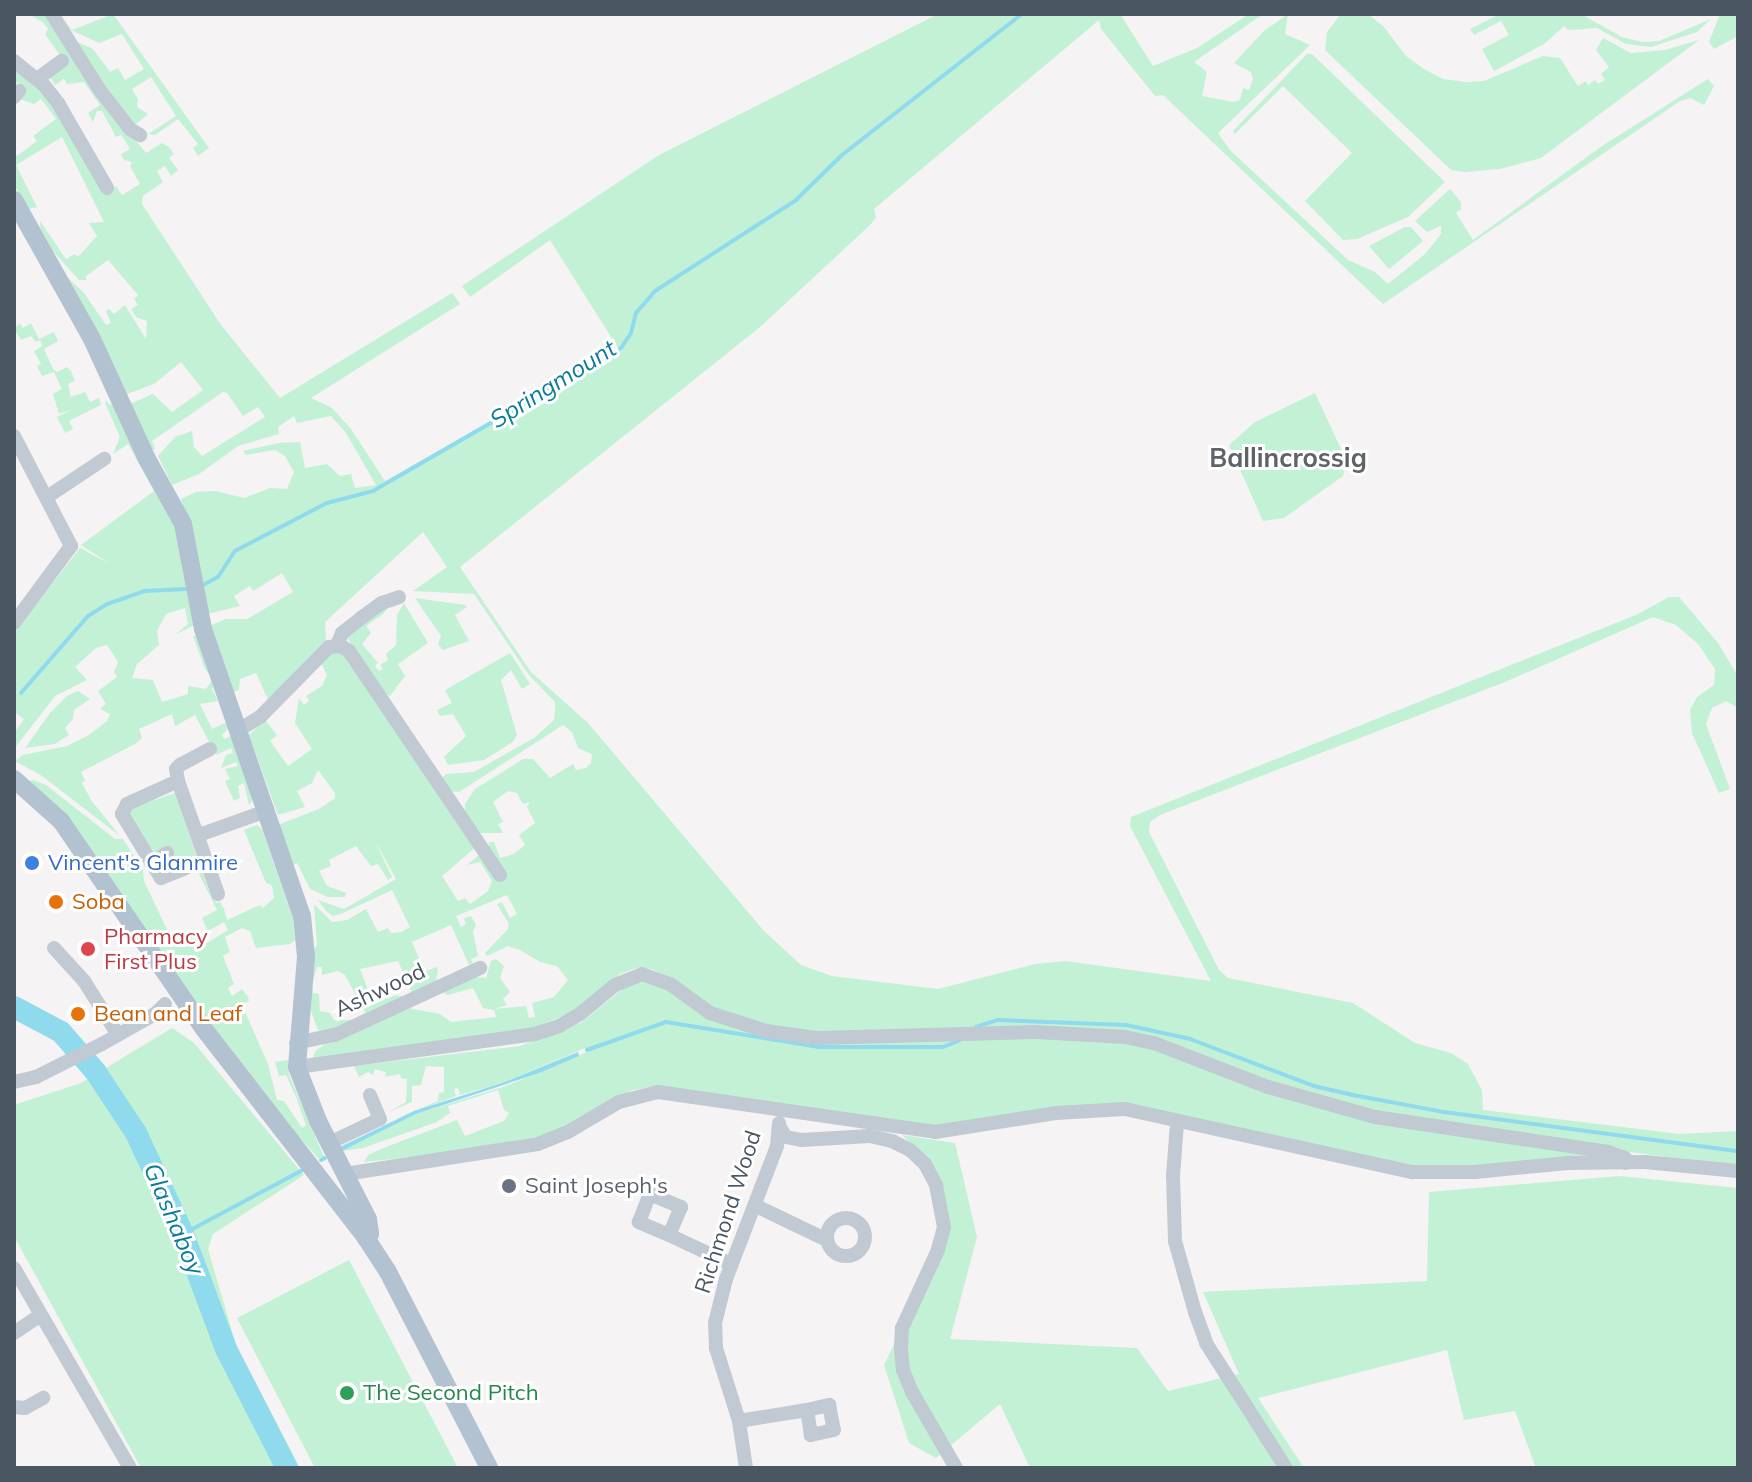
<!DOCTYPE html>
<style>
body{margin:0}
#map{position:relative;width:1752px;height:1482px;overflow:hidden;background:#f5f3f3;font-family:Mulish,sans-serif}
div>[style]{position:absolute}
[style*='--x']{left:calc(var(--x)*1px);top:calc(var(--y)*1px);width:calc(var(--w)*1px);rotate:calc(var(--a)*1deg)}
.green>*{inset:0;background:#c3f1d5}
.water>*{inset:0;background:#90daee}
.stream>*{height:4px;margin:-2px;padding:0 2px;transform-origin:2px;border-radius:2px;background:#90daee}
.river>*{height:22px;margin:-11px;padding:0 11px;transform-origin:11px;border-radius:11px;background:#90daee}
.minor>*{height:14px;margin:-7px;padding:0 7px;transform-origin:7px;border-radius:7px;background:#c1cad2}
.minor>.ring{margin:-7px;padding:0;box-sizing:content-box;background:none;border:14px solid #c1cad2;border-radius:50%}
.major>*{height:18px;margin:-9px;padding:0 9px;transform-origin:9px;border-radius:9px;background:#b3c2d1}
.dots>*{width:22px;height:22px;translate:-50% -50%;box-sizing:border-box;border:4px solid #fff;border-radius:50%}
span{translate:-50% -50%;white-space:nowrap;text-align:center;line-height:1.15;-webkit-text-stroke:6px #fff;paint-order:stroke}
.shop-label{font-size:22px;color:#366cbe}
.left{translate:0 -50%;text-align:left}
.food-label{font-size:22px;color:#c56008}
.health-label{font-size:22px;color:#be3a42}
.street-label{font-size:22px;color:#4a5661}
.worship-label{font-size:22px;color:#5b616d}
.leisure-label{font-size:22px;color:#27864d}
.water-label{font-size:24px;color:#0c7c9b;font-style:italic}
.quarter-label{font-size:26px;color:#5f6368;font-weight:700}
.frame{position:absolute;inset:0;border:16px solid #4a5661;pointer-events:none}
</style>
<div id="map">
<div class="green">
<div style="clip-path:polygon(29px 14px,48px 14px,109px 108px,146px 153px,162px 143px,169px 147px,174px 154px,169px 158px,178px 170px,171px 176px,165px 166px,157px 171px,163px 182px,143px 196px,142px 204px,221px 325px,280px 398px,452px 293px,460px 304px,311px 398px,332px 408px,351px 429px,385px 481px,618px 348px,550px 240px,470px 297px,462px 286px,659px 155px,938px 14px,1120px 14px,1153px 66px,1197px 48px,1249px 14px,1263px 14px,1194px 62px,1207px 72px,1202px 96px,1234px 102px,1240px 100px,1243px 88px,1249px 90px,1253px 79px,1251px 72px,1234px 63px,1264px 31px,1288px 14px,1285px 34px,1310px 45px,1218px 133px,1230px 150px,1348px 260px,1375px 272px,1388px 284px,1425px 254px,1441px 234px,1441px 226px,1427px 232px,1415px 221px,1450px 189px,1461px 202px,1461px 209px,1456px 213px,1473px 240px,1602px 146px,1708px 79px,1714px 86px,1704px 105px,1690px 98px,1680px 101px,1383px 304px,1163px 95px,1155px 96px,1101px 29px,1099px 20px,874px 209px,876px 218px,869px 226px,760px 327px,460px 567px,531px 672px,588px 723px,764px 931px,801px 965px,832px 976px,938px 989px,1035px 964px,1065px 961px,1211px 981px,1130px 826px,1131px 817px,1636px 615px,1669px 597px,1679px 597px,1718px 643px,1738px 676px,1738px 708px,1726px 701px,1712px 708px,1706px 724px,1730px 789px,1719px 793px,1692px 733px,1690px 710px,1697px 697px,1714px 685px,1715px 669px,1698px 644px,1676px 625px,1653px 617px,1505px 682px,1160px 815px,1150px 822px,1149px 832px,1219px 970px,1228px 978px,1353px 1003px,1415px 1043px,1451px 1053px,1468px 1064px,1482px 1090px,1483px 1110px,1680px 1134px,1738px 1131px,1738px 1167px,1432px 1124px,1310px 1095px,1156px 1039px,786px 1030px,712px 1008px,672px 980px,652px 969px,636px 968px,620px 974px,574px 1011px,534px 1028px,313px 1059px,315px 1051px,325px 1044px,408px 1008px,440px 1014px,451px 1022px,496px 1017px,494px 1010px,483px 1008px,473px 988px,448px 995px,442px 992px,474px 977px,486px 978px,491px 961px,496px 959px,504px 966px,500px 978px,510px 992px,503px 999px,507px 1005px,494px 1009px,526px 1006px,529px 1018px,535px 1017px,532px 1003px,554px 997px,568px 980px,557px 966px,540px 962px,520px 950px,508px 946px,487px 956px,485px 953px,508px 929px,509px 924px,497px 904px,502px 902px,510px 918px,517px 914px,507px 895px,456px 916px,461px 927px,466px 924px,464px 918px,471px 916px,476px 925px,473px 932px,478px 956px,471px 959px,473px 963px,469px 965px,451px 925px,412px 942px,425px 971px,437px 967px,438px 970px,436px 981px,412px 993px,398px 961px,360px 969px,373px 1003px,396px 995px,405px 997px,366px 1014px,345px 975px,338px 971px,322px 975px,322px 967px,317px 967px,312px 984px,313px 993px,319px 994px,320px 1011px,330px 1013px,334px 1020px,353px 1020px,323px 1032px,318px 1030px,311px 1011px,310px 993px,313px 949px,317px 946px,314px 904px,332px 922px,347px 920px,366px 909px,378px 932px,388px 928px,391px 933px,401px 932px,410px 927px,392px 890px,343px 913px,333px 916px,326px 911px,318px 900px,344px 909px,396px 879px,374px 839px,392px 877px,388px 880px,378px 864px,371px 866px,356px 846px,329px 860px,331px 866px,319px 871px,327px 886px,346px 893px,345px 897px,328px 897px,310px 889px,297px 863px,293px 865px,279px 828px,280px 824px,319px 809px,335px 798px,335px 793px,318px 770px,312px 783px,297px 791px,305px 807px,278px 815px,249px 735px,265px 720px,277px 735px,270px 741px,288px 766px,312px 749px,295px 723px,299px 698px,304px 705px,309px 701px,306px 696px,322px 686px,327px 675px,321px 663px,331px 653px,341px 651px,477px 846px,442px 876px,458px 901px,465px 898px,470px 904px,488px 891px,492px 881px,480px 862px,467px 865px,478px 856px,483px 856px,501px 882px,506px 877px,488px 850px,489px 842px,494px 842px,500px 858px,514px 854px,525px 845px,519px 835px,535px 823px,527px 807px,530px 802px,523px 804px,517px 793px,508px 791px,493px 802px,503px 822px,498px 824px,503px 833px,480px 833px,465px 814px,465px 804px,475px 789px,523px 759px,533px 759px,550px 778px,573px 764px,576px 770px,586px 768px,591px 763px,592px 754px,578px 748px,572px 732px,563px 725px,459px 792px,450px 791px,441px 779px,446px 774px,474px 772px,534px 738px,554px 720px,555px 709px,555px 702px,529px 675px,474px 594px,413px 591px,447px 567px,423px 532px,325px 622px,326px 642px,270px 704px,256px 673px,240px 679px,239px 690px,234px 692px,242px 720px,209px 626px,226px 619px,247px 619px,293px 592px,282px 573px,253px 591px,250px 586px,234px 596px,240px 606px,207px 614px,192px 535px,181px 499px,196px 492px,215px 491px,244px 498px,270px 488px,287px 489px,294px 472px,285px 456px,275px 450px,246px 455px,243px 451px,279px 443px,300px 442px,305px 468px,327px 464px,340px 476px,351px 474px,355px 488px,376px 485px,346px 433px,331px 416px,297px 423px,294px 416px,278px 427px,279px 434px,238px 446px,199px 474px,172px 485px,158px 456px,175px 437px,192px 431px,194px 447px,202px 456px,265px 417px,258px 407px,243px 416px,227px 393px,223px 392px,152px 441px,155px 449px,151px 450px,130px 404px,153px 394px,172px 412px,203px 390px,181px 362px,154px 384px,127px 394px,62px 272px,84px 293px,106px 325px,111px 323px,106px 311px,109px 309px,114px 314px,125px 305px,146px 339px,147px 321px,136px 317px,131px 309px,138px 305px,134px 299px,138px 295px,108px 260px,85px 277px,87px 280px,79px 280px,53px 251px,40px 227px,40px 221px,66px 259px,75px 254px,78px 257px,97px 236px,89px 223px,104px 222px,62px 137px,16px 165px,37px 207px,29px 209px,14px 185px,14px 153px,17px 156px,37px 141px,33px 136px,56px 119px,41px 99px,34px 104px,20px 99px,26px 90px,18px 82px,14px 86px,14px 70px,35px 83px,55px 108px,104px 194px,116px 186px,122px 195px,140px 184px,130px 166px,132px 162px,124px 160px,121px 154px,130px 149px,124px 139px,121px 135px,116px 137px,102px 111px,97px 111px,93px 122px,88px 113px,100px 105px,84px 82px,67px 84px,64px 79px,55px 85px,50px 77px,61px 57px,45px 34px,48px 29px,44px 23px)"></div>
<div style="clip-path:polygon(60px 14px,72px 30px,113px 14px,209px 148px,198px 156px,193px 148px,198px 144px,178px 119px,155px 135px,148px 134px,176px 116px,151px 77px,132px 89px,138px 99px,137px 107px,148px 114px,135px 125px,69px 38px,93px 49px,110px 72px,118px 68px,125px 80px,144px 69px,122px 34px,99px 43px,71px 30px)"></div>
<div style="clip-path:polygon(1341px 14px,1368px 14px,1384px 27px,1406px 56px,1424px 69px,1443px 79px,1466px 82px,1484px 81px,1543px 56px,1560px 58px,1578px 86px,1586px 81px,1588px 85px,1595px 80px,1598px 84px,1605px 80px,1601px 74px,1609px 67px,1596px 50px,1603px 38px,1631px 53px,1665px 50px,1699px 40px,1541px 158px,1500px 169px,1465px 172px,1451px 170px,1325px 50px,1327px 32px)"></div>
<div style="clip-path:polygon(1500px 14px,1581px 14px,1622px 37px,1643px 42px,1659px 41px,1711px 19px,1697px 32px,1651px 47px,1626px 44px,1597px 28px,1568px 30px,1564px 26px,1544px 44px,1494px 71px,1482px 49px,1509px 35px,1501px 21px,1474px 35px,1470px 29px)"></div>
<div style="clip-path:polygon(1720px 14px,1738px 14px,1738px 36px,1714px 49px,1709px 42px)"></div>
<div style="clip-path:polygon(1307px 54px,1312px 54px,1445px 182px,1408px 217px,1357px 239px,1343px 240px,1305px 201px,1352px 153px,1283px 86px,1235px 134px,1233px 131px)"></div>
<div style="clip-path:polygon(1405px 227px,1411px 227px,1423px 241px,1389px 269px,1369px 246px)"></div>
<div style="clip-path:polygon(20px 323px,23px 328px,31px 323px,39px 339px,54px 332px,58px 341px,44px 349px,53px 369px,57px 372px,67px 367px,71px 371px,75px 381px,68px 384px,71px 397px,85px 392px,90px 402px,99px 398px,101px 405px,69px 421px,73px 429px,65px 433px,57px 417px,73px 409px,59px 414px,53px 394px,62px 389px,54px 372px,42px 376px,37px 366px,41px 364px,34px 351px,42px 346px,40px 340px,36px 342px,31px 336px,21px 340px,14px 329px)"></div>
<div style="clip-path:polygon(1315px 393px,1347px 462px,1343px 476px,1284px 518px,1263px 521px,1229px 445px,1255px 422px)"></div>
<div style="clip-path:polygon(107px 401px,109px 405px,113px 404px,177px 527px,196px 624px,175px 635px,188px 624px,185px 608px,166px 614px,157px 631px,159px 645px,137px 664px,132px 678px,153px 680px,162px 702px,188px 694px,188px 686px,206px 689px,213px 679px,205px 669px,193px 636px,196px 636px,216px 681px,212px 689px,218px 701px,200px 704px,212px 729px,227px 722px,229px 728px,222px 735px,224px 739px,231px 736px,253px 800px,249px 805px,244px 783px,238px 786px,240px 798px,234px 801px,225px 781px,230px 779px,225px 769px,238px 766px,236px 762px,221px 768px,226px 755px,233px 753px,231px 748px,216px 755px,195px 715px,175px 726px,172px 714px,139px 729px,142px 738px,135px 744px,81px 772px,85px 780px,82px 783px,91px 800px,120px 836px,42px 776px,15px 761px,23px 755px,67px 746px,89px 735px,107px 721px,110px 714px,100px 709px,106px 704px,98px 691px,117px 677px,114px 672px,118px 662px,107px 645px,96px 648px,75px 667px,87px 680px,55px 696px,14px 749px,14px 733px,24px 719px,14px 712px,14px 633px,80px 548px,110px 564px,81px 545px,154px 491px,128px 444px,113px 454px,120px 437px,105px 403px)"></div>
<div style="clip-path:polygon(415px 598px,465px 605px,467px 607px,455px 615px,469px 641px,443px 650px,438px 644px,441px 636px)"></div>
<div style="clip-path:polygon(392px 603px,383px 614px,366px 626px,371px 633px,362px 644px,378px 663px,375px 666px,379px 671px,383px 669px,380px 665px,388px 660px,386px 654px,396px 645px,397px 615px,404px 603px,428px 643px,398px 664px,405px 676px,390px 696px,385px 694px,346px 636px)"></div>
<div style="clip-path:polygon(510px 653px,530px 684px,522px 689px,511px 670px,501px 680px,517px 735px,513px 742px,484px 760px,448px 765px,444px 757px,466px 736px,453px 714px,440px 716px,437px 710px,452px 703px,445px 690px)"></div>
<div style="clip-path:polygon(78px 691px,90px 699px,74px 710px,73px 719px,65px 728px,69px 735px,55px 744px,25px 748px,50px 713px,67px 696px)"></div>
<div style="clip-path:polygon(33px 780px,46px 785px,115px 839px,123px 839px,143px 870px,144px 881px,173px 942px,199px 930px,207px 943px,228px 930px,224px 922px,208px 931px,202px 918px,217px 910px,191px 858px,175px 863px,177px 867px,162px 870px,155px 853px,130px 820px,129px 812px,134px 807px,175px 793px,209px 891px,216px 903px,220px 902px,224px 909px,227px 920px,260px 905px,263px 908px,274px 898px,272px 885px,266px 883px,244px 830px,257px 825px,262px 829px,293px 919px,295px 940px,290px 944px,256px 948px,250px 931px,242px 928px,225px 937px,230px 952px,223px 956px,234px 984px,228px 988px,232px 996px,242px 989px,248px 997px,249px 1001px,242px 1005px,268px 1064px,277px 1100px,284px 1101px,302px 1128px,306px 1125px,296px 1097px,286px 1075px,279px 1076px,275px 1062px,288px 1060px,289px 1075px,324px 1157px,318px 1158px,255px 1088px,29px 781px)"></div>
<div style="clip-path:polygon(638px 982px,649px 982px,667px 990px,706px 1018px,763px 1037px,1038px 1038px,1124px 1043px,1152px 1049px,1267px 1091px,1605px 1156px,1435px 1170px,1125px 1106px,951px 1128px,650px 1087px,633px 1090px,549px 1135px,439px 1154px,364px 1162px,368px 1155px,386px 1147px,457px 1120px,465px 1136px,504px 1121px,509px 1113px,504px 1110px,498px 1090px,448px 1106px,450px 1113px,437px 1122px,363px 1148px,342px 1151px,416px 1114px,506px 1086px,587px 1052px,585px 1048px,505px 1082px,460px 1095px,458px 1088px,454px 1089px,456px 1096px,393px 1120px,438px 1101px,439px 1093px,444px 1092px,444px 1067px,426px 1066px,421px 1085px,412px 1086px,412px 1102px,389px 1112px,406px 1102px,407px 1079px,401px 1078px,400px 1074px,385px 1077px,386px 1072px,375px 1069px,373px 1075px,368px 1072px,359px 1077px,354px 1066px,520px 1046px,582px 1022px,624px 988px)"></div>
<div style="clip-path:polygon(172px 1028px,194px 1043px,304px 1175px,213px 1234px,208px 1249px,236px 1345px,300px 1468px,141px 1468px,14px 1236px,14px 1105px,81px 1083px)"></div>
<div style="clip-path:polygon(902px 1135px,955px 1143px,977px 1237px,950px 1339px,1137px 1348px,1168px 1391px,1239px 1374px,1203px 1292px,1427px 1281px,1429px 1192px,1619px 1176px,1738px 1188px,1738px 1468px,1536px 1468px,1515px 1411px,1464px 1420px,1447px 1350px,1258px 1398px,1304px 1468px,1030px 1468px,1000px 1404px,936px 1458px,909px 1443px,884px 1365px,945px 1240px,935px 1167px)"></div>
<div style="clip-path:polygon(349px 1260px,458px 1468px,315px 1468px,237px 1318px)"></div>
</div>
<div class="water">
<div style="clip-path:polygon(578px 1052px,579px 1056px,539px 1073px,416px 1114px,342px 1151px,340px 1147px,414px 1111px,505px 1082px)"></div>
</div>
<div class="stream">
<div style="--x:201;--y:586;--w:19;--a:-28"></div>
<div style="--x:218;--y:577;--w:31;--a:-57"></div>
<div style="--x:235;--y:551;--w:104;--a:-27.6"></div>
<div style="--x:327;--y:503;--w:48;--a:-14.6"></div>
<div style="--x:373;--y:491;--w:286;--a:-30"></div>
<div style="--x:621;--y:348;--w:18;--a:-56"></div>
<div style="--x:631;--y:333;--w:21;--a:-76"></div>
<div style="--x:636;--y:313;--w:29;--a:-49"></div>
<div style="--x:655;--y:291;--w:168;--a:-32.8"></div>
<div style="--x:796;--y:200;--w:64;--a:-44.4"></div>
<div style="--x:842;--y:155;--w:229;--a:-38.1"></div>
<div style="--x:21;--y:693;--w:102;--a:-49"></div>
<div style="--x:88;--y:616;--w:22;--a:-32"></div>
<div style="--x:107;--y:604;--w:39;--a:-19"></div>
<div style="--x:144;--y:591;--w:43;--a:-2.7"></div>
<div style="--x:976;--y:1027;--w:23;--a:-18"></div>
<div style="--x:998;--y:1020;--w:128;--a:2.2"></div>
<div style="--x:1126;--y:1025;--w:66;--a:12.3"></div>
<div style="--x:1190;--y:1039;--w:133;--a:20.8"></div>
<div style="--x:1314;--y:1086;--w:40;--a:13"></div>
<div style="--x:1353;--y:1095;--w:93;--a:10.6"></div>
<div style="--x:1444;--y:1112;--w:297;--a:7.6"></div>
<div style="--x:587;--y:1050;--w:84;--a:-19.5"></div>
<div style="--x:666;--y:1022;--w:155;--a:9.3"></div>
<div style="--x:819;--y:1047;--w:124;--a:0"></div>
<div style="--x:943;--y:1047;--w:18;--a:-22"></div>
<div style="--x:321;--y:1160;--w:4;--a:-27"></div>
<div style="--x:183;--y:1234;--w:134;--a:-28.1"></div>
</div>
<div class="river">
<div style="--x:14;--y:1007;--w:53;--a:28"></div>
<div style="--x:61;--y:1032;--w:52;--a:48.9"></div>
<div style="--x:95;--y:1071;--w:74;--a:56.5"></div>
<div style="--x:136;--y:1133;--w:111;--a:65"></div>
<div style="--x:183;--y:1234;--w:123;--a:69.5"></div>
<div style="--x:226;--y:1349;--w:134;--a:62.9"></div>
</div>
<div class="minor">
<div style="--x:52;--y:14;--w:89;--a:57.9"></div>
<div style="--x:99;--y:89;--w:51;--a:52.2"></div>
<div style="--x:130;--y:129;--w:12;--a:31"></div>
<div style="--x:14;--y:61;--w:38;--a:39"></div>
<div style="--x:44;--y:85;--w:23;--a:52"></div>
<div style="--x:58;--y:103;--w:98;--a:60"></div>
<div style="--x:37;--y:79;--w:31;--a:-36"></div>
<div style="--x:14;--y:97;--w:8;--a:-50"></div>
<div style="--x:14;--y:436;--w:124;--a:62.6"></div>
<div style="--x:71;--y:546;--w:96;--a:126.5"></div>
<div style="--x:47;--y:497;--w:69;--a:-33.7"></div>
<div style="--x:337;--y:645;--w:13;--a:-67"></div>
<div style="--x:342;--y:633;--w:24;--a:-38"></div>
<div style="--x:361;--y:618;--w:26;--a:-36"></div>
<div style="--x:382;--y:603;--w:18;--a:-19"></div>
<div style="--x:239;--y:730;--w:26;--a:-32"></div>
<div style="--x:261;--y:716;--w:97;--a:-45.4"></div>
<div style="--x:329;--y:647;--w:12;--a:-5"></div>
<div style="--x:341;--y:646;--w:9;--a:32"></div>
<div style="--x:349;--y:651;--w:270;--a:56"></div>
<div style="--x:178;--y:781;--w:12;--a:-99"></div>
<div style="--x:176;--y:769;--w:6;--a:-45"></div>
<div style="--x:180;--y:765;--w:34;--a:-28"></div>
<div style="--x:199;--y:835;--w:71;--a:-19.7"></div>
<div style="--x:151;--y:863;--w:19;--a:-32"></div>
<div style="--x:186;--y:868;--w:27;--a:158"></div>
<div style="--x:161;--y:878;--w:75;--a:-121.4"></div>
<div style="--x:122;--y:814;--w:11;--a:-63"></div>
<div style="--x:127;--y:804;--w:56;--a:-24.3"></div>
<div style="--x:178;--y:781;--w:120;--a:70.5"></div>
<div style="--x:54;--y:948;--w:45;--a:47.7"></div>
<div style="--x:84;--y:981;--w:58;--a:57.7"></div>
<div style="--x:296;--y:1043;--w:40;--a:-12"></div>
<div style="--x:335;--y:1035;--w:160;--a:-24.8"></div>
<div style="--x:297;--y:1067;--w:240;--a:-7.9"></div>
<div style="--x:535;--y:1034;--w:25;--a:-18"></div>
<div style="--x:559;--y:1026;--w:24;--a:-30"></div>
<div style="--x:580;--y:1014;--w:45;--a:-39.6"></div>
<div style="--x:615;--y:985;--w:29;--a:-22"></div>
<div style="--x:642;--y:974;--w:30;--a:20"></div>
<div style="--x:670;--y:984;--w:49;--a:35.9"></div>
<div style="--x:710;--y:1013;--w:59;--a:17.8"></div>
<div style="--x:766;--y:1031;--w:51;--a:7.8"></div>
<div style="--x:817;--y:1038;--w:219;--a:-1.6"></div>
<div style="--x:1036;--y:1032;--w:89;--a:3.2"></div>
<div style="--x:1125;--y:1037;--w:30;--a:12"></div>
<div style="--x:1154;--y:1043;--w:122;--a:21.1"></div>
<div style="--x:1268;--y:1087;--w:111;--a:15.7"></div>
<div style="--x:1375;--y:1117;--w:236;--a:8.5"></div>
<div style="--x:1608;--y:1152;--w:18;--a:19"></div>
<div style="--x:1625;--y:1158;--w:5;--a:79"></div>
<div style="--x:14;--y:1082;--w:23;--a:-13"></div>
<div style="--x:36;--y:1077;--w:74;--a:-26.6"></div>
<div style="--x:102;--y:1044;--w:61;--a:-29.5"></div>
<div style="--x:155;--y:1014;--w:14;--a:-45"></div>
<div style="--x:1177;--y:1123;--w:53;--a:94.3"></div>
<div style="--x:1173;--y:1176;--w:65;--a:88.2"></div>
<div style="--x:1175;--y:1241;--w:74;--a:74.3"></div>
<div style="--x:1195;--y:1312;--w:33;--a:70"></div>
<div style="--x:1206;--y:1343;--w:148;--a:57.4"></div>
<div style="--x:779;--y:1126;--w:13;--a:58"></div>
<div style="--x:786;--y:1137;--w:15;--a:11"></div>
<div style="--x:801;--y:1140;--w:69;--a:-3.3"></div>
<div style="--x:870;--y:1136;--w:23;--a:13"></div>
<div style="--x:892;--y:1141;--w:20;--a:27"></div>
<div style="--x:910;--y:1150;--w:21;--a:43"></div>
<div style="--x:925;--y:1164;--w:24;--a:62"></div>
<div style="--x:936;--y:1185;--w:43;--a:79.2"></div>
<div style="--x:944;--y:1227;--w:24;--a:105"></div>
<div style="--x:938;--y:1250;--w:86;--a:114.8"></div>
<div style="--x:902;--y:1328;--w:20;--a:93"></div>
<div style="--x:901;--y:1348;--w:22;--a:85"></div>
<div style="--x:903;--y:1370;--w:24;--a:68"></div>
<div style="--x:912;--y:1392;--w:88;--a:59.9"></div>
<div style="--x:329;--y:1143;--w:56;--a:-25.2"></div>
<div style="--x:380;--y:1119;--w:26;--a:-113"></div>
<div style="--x:345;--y:1174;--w:195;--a:-8.8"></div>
<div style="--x:538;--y:1144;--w:32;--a:-22"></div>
<div style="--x:568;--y:1132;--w:59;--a:-30.5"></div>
<div style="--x:619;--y:1102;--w:40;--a:-14.4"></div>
<div style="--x:658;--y:1092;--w:280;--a:8.2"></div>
<div style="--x:935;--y:1132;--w:122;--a:-8.9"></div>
<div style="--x:1056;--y:1113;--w:69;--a:-3.3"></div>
<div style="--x:1125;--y:1109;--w:294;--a:12.4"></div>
<div style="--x:1412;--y:1172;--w:63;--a:0"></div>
<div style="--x:1475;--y:1172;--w:93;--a:-5.5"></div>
<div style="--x:1568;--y:1163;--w:77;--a:-0.7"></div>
<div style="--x:1645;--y:1162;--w:93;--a:5.5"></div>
<div style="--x:650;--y:1194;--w:34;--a:23"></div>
<div style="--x:681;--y:1207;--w:30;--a:113"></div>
<div style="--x:669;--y:1235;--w:33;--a:-157"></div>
<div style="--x:639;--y:1222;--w:30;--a:-69"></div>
<div style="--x:756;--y:1206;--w:79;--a:25.6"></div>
<div class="ring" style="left:827px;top:1218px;width:24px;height:24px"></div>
<div style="--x:669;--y:1235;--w:68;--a:25.1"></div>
<div style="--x:14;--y:1268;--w:231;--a:59.9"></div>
<div style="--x:14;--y:1333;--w:32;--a:-34"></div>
<div style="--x:829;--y:1405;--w:25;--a:79"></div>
<div style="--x:834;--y:1430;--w:24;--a:168"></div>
<div style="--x:811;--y:1435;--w:25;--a:-99"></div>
<div style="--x:807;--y:1410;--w:23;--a:-13"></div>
<div style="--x:14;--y:1407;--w:11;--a:5"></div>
<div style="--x:25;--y:1408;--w:21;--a:-29"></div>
<div style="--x:739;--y:1421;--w:69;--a:-9.2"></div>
<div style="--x:746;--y:1468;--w:48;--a:-98.5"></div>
<div style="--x:739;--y:1421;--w:77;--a:-107.5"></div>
<div style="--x:716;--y:1348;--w:25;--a:-92"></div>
<div style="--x:715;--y:1323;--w:45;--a:-76"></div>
<div style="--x:726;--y:1279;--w:142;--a:-69"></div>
<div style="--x:777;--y:1146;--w:23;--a:-85"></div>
</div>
<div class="major">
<div style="--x:14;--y:200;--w:159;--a:60.7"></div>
<div style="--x:92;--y:339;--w:132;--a:65.4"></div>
<div style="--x:147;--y:459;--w:74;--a:61"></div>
<div style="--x:183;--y:524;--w:107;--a:79.2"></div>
<div style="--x:203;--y:629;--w:304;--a:71"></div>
<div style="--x:302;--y:916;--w:41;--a:84.4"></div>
<div style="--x:306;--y:957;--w:110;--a:94.7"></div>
<div style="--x:297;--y:1067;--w:58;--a:68.7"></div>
<div style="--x:318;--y:1121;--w:110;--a:63"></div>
<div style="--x:368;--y:1219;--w:15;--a:82"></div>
<div style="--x:370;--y:1234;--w:6;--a:135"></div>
<div style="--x:14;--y:779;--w:63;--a:41.8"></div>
<div style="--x:61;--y:821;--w:252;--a:55.5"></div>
<div style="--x:204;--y:1029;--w:264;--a:52.2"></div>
<div style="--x:366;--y:1238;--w:38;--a:57"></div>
<div style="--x:387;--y:1270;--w:223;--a:62.7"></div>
</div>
<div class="dots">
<div style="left:32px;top:863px;background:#3f7fe0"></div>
<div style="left:56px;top:902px;background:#e8710a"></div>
<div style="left:88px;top:949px;background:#e0444e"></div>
<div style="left:78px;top:1014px;background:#e8710a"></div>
<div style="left:509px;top:1186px;background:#6b7280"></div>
<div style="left:347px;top:1393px;background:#2e9e5b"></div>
</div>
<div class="shop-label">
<span class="left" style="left:48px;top:863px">Vincent's Glanmire</span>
</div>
<div class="food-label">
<span class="left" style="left:72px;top:902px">Soba</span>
<span class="left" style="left:94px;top:1014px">Bean and Leaf</span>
</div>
<div class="health-label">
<span class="left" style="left:104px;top:949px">Pharmacy<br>First Plus</span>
</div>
<div class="street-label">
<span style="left:380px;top:990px;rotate:-25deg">Ashwood</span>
<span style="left:728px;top:1212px;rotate:-72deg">Richmond Wood</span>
</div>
<div class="worship-label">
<span class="left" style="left:525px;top:1186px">Saint Joseph's</span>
</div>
<div class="leisure-label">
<span class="left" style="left:363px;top:1393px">The Second Pitch</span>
</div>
<div class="water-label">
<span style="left:553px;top:384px;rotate:-32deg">Springmount</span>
<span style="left:174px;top:1219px;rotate:67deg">Glashaboy</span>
</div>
<div class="quarter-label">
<span style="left:1288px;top:458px">Ballincrossig</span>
</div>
<div class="frame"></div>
</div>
